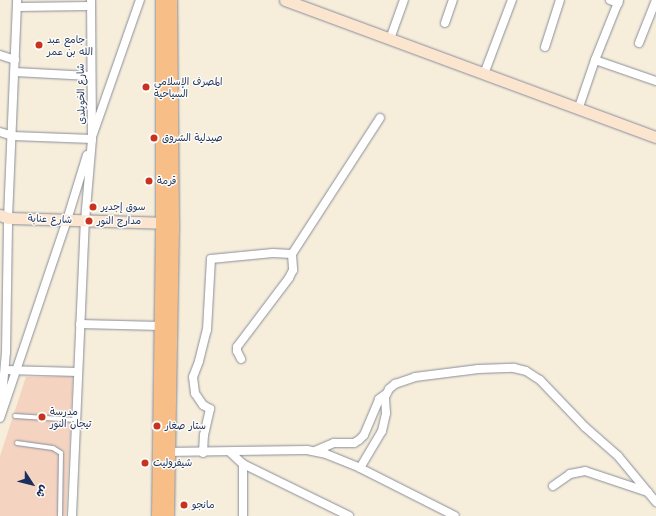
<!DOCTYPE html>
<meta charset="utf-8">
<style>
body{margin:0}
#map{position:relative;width:656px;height:516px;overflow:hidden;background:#f6edda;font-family:"Shantell Sans","Playpen Sans Arabic",sans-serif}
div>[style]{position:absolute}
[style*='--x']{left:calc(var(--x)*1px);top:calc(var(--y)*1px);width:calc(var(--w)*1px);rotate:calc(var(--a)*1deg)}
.built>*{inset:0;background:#f4d3c0}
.roads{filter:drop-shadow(0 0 1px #888e9c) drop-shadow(0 0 1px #888e9c)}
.lane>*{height:4px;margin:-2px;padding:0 2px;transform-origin:2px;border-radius:2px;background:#fff}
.street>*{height:8px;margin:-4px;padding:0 4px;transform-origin:4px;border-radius:4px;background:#fff}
.secondary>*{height:11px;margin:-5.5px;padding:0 5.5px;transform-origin:5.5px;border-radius:5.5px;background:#fce5cf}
.primary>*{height:12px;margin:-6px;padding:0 6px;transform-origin:6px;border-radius:6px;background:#f7be87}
.dots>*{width:11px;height:11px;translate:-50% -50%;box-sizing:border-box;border:2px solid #fdfcf7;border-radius:50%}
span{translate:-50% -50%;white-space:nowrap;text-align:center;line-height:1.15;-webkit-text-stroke:3px #fdfcf7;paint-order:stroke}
.poi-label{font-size:10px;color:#1b2f5e}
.left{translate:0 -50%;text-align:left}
.street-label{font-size:10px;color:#1b2f5e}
.north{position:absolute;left:12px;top:464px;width:40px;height:40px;-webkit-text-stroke:3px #fdfcf7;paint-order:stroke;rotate:126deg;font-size:11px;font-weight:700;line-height:16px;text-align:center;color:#1b2f5e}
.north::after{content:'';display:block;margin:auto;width:14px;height:18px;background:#1b2f5e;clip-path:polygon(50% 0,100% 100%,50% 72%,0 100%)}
</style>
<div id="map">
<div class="built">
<div style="clip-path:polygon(73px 376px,66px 516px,0 516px,0 456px,26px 377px)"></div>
</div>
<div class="roads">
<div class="lane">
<div style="--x:15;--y:416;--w:61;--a:3.8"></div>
<div style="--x:17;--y:443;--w:36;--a:8"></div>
<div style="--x:53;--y:448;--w:9;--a:32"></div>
<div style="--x:61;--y:453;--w:63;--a:90.9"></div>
</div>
<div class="street">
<div style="--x:610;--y:0;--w:9;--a:21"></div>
<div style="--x:17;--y:7;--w:73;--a:-0.8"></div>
<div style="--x:445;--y:23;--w:24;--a:-71"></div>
<div style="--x:390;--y:39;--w:41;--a:-70.3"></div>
<div style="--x:639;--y:43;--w:46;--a:-68.4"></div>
<div style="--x:545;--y:47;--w:49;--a:-72.3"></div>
<div style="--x:0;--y:55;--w:16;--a:18"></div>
<div style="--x:595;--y:60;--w:65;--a:19"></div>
<div style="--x:15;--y:72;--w:75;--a:3.1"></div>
<div style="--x:484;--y:74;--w:79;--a:-69.3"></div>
<div style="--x:579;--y:107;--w:50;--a:-71.2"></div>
<div style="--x:595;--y:60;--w:65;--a:-68.2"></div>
<div style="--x:0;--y:132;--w:14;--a:17"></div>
<div style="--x:13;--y:136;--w:79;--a:2.2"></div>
<div style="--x:93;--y:134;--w:142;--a:-70.7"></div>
<div style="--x:292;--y:254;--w:162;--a:-57.1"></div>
<div style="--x:80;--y:324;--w:80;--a:1.4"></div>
<div style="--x:5;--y:370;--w:73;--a:1.6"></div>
<div style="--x:1;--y:408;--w:56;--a:-84.9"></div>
<div style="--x:6;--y:352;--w:134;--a:-89.1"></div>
<div style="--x:8;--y:218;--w:218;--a:-87.6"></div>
<div style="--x:0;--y:418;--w:209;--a:-71.3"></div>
<div style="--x:67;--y:220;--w:68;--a:-72.9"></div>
<div style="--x:315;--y:451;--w:21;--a:-23"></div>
<div style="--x:334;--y:443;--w:20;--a:0"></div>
<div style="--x:354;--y:443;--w:6;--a:-31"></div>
<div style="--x:359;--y:440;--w:7;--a:-45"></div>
<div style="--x:364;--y:435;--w:39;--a:-67"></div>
<div style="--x:379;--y:399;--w:9;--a:-36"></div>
<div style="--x:164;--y:452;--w:143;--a:-0.8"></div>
<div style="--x:307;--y:450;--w:19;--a:12"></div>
<div style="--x:326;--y:454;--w:37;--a:22"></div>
<div style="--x:360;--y:468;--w:106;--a:26.8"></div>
<div style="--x:230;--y:452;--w:18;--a:43"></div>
<div style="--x:243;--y:464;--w:52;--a:90"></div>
<div style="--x:203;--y:453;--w:18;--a:-87"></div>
<div style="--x:204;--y:435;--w:27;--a:-77"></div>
<div style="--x:210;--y:409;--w:8;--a:-150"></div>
<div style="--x:203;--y:405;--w:14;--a:-124"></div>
<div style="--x:195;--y:393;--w:16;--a:-97"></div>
<div style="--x:193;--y:377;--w:17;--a:-69"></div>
<div style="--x:199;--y:361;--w:32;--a:-76"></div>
<div style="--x:207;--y:330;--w:71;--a:-86.8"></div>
<div style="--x:211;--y:259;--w:62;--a:-5.5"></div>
<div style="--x:273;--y:253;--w:19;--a:3"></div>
<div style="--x:292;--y:254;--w:16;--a:86"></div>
<div style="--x:293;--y:270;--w:9;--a:117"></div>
<div style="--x:289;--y:278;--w:86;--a:127"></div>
<div style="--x:237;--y:347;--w:4;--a:90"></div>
<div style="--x:237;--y:351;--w:9;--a:63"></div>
<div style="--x:243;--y:464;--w:118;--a:26.1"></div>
<div style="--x:360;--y:468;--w:43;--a:-59.3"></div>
<div style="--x:382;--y:431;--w:18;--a:-77"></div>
<div style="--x:386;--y:413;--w:16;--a:-94"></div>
<div style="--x:385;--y:397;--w:9;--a:-63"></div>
<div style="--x:389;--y:389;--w:8;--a:-40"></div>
<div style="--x:395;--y:384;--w:21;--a:-19"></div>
<div style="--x:415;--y:377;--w:64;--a:-7.2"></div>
<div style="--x:478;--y:369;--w:36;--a:-2"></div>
<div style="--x:514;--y:368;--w:12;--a:14"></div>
<div style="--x:526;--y:371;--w:17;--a:33"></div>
<div style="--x:540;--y:380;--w:65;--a:46.2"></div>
<div style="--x:585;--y:427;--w:44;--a:41.3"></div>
<div style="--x:618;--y:456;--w:60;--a:50.4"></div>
<div style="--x:553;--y:486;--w:21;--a:-35"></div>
<div style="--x:570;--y:474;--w:15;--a:-11"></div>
<div style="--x:585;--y:471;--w:66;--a:18.4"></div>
<div style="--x:72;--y:516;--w:295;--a:-87.5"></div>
<div style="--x:85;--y:221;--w:82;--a:-85.1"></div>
<div style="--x:92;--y:139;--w:139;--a:-90.4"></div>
</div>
<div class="secondary">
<div style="--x:285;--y:0;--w:395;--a:20.3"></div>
<div style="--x:0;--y:215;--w:9;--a:21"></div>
<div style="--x:8;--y:218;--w:163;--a:1.8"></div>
</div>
<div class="primary">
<div style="--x:158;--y:516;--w:293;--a:-89.2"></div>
<div style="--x:162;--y:223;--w:223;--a:-90"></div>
<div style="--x:168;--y:516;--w:293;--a:-89"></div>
<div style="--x:173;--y:223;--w:223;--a:-90.5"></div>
</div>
</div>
<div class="dots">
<div style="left:39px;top:45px;background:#c8321e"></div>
<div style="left:146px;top:87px;background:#c8321e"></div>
<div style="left:154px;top:138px;background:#c8321e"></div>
<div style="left:149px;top:181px;background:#c8321e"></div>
<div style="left:93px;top:207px;background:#c8321e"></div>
<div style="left:89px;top:221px;background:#c8321e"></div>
<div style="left:42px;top:417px;background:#c8321e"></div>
<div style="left:157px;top:426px;background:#c8321e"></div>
<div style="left:145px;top:463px;background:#c8321e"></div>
<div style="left:184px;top:505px;background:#c8321e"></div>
</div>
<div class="poi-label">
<span class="left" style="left:47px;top:45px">جامع عبد<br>الله بن عمر</span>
<span class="left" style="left:154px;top:87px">المصرف الإسلامي<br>السياحية</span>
<span class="left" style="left:162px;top:138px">صيدلية الشروق</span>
<span class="left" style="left:157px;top:181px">قرمة</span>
<span class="left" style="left:101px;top:207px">سوق إجدير</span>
<span class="left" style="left:97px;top:221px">مدارج النور</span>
<span class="left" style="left:50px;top:417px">مدرسة<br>تيجان النور</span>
<span class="left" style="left:165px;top:426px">ستار صغار</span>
<span class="left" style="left:153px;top:463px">شيفروليت</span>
<span class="left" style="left:192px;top:505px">مانجو</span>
</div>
<div class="street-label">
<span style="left:81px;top:94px;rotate:-91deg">شارع الخويلدى</span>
<span style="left:50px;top:219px;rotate:2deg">شارع عنابة</span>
</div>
<div class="north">ش</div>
</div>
